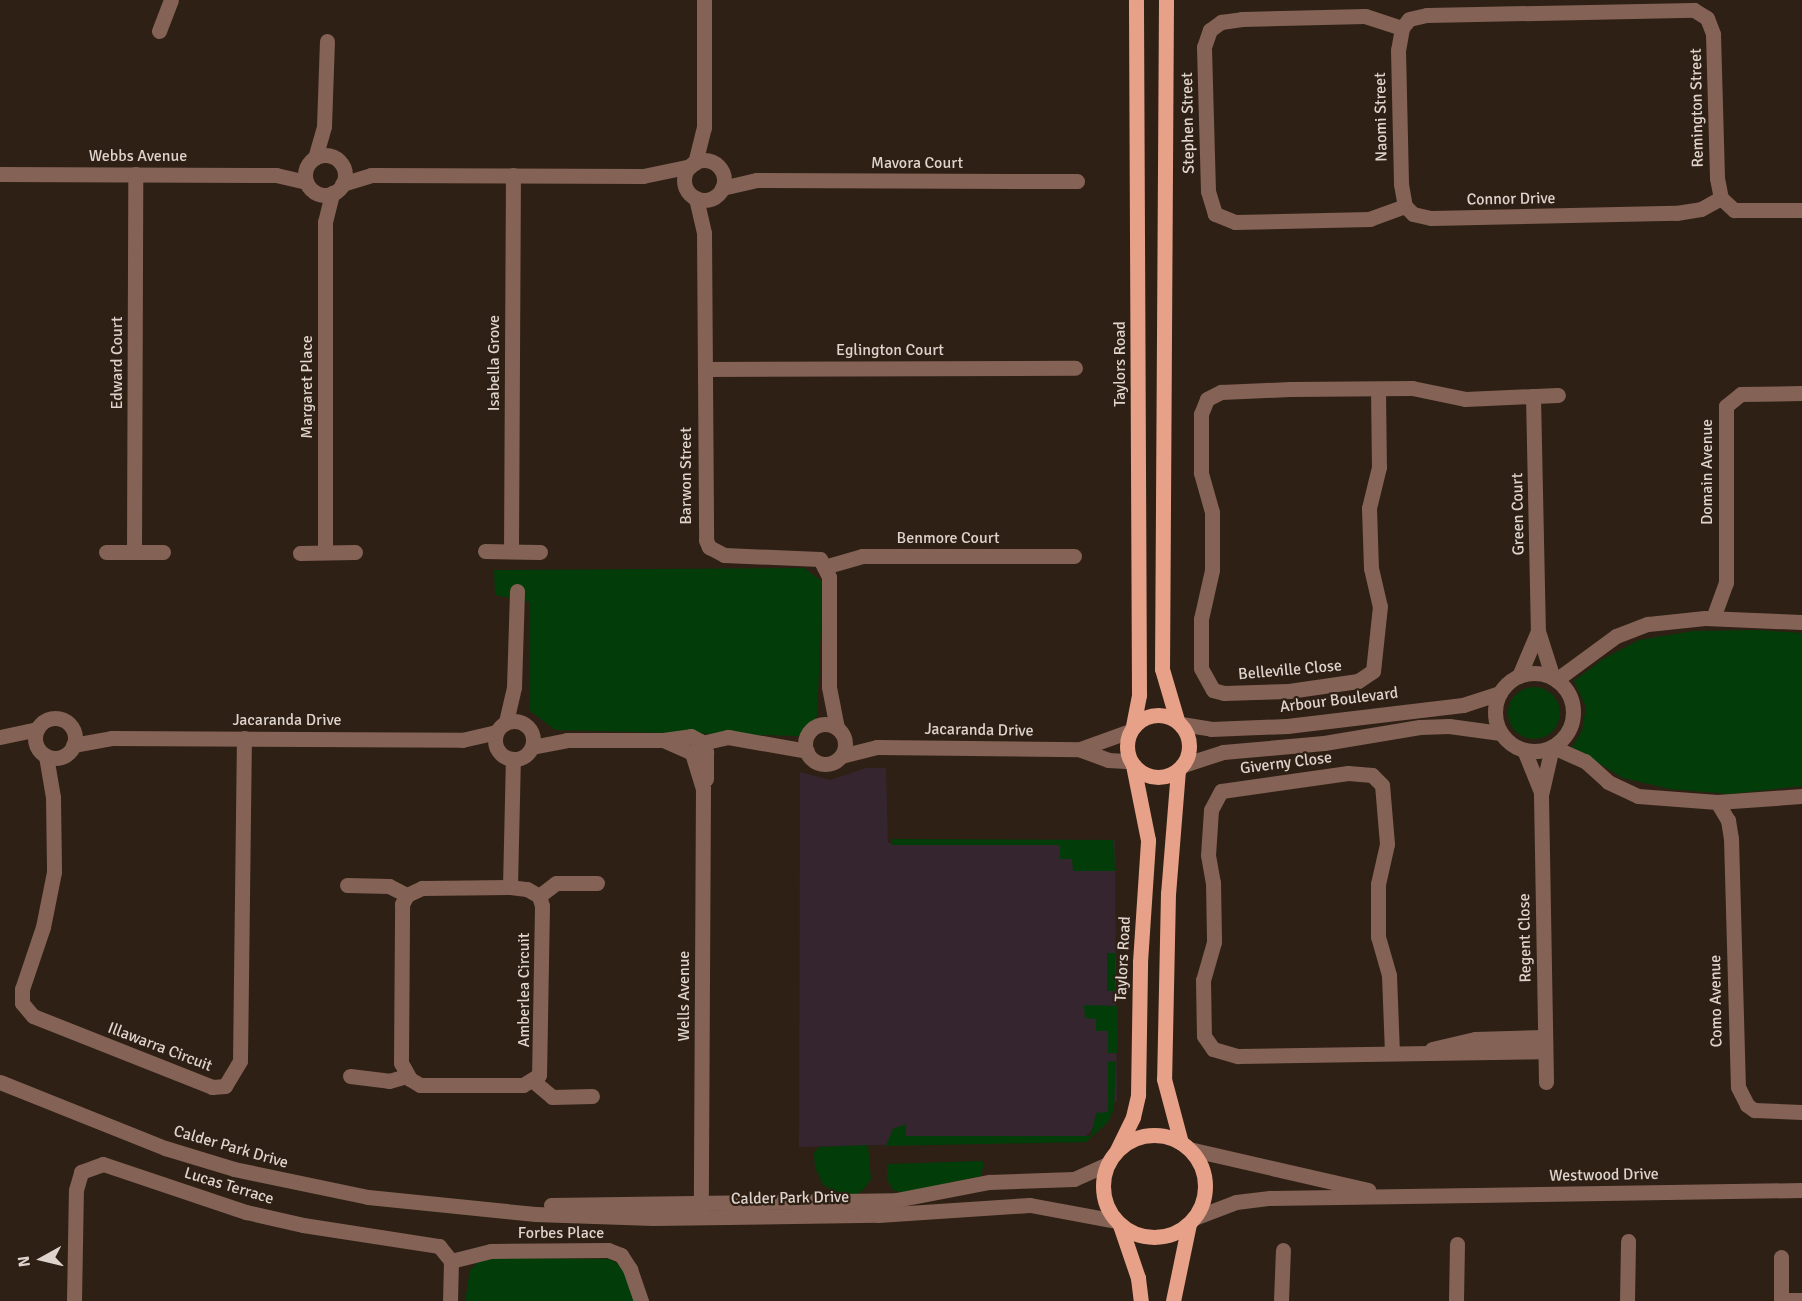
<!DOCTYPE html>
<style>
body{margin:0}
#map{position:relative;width:1802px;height:1301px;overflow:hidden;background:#2e2014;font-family:Signika,sans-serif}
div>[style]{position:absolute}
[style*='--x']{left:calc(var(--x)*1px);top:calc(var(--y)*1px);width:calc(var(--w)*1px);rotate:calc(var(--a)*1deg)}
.commercial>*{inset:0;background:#35252f}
.green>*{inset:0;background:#023d09;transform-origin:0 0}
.round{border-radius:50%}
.minor>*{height:15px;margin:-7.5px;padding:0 7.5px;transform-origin:7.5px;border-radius:7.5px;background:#846256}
.minor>.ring{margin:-7.5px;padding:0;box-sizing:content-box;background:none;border:15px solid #846256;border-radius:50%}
.major>*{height:15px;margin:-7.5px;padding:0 7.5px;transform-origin:7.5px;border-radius:7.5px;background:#e6a188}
.major>.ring{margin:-7.5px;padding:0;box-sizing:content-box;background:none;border:15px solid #e6a188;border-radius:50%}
span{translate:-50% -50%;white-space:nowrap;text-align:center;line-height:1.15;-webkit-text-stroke:4.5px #2e2014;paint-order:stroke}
.street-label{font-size:16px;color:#ded4cd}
.north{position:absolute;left:12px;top:1229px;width:60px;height:60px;-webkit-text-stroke:4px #2e2014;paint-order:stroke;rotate:262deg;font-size:16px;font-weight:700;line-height:24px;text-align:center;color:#ded4cd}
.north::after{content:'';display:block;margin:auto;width:21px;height:27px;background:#ded4cd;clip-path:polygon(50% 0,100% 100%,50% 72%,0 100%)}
</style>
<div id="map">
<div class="commercial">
<div style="clip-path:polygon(866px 768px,886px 768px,888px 843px,1115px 840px,1117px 1100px,1083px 1140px,799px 1147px,800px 772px,830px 780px)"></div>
</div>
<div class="green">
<div style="clip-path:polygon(804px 568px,823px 582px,817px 716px,799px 736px,555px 730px,529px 710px,529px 602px,495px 595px,494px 570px)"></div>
<div style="clip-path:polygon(1757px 630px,1802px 633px,1802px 786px,1730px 794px,1670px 789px,1623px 778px,1572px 747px,1582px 731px,1586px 707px,1574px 681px,1603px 659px,1639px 640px,1693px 631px)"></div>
<div class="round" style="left:1508px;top:687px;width:52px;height:52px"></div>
<div style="clip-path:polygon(891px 839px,1114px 840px,1115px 871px,1073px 871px,1072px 859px,1060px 859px,1060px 845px,891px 845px)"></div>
<div style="left:1107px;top:953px;width:8px;height:38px"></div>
<div style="clip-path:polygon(1084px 1005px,1117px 1006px,1117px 1053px,1108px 1053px,1108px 1031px,1096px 1031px,1096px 1019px,1085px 1018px)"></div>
<div style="clip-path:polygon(1116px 1061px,1114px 1109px,1108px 1122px,1086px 1142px,886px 1146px,893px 1129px,906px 1124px,906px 1136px,1091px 1136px,1096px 1113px,1108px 1112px,1108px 1062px)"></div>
<div style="clip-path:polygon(868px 1145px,871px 1179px,864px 1189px,857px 1194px,841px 1194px,823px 1185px,815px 1167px,814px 1153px,819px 1147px)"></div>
<div style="clip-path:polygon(981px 1161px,984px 1163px,981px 1176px,903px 1193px,893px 1190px,887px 1179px,887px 1164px)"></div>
<div style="clip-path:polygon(495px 1258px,609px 1259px,622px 1266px,638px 1301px,465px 1301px,470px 1270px,479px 1261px)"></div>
</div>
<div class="minor">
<div style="--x:1402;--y:28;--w:22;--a:100"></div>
<div style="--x:1398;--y:50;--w:134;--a:88.7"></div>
<div style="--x:1401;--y:184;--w:22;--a:80"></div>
<div style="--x:1405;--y:206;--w:11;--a:45"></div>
<div style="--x:1413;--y:214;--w:18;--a:13"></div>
<div style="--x:1431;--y:218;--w:245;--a:-1.2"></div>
<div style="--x:1676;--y:213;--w:25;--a:-9"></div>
<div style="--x:1701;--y:209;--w:23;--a:-29"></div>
<div style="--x:159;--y:31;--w:33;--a:-69"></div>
<div class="ring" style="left:305px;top:155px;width:25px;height:25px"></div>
<div style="--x:315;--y:158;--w:33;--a:-74"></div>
<div style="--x:324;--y:126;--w:85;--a:-88"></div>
<div class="ring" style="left:684px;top:160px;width:25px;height:25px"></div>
<div style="--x:695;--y:163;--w:36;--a:-76"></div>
<div style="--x:704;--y:128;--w:128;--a:-90"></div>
<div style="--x:0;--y:174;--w:276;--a:0.2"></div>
<div style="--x:276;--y:175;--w:31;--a:13"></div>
<div style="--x:342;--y:184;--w:30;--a:-17"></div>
<div style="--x:371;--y:175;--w:272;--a:0.2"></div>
<div style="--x:643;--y:176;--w:49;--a:-11.8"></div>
<div style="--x:722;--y:188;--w:36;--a:-13"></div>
<div style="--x:757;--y:180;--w:320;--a:0.2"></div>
<div style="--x:696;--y:198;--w:36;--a:77"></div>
<div style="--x:704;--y:233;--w:307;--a:89.6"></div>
<div style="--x:706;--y:540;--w:8;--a:67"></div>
<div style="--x:709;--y:547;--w:17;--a:28"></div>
<div style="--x:724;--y:555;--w:96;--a:2.4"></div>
<div style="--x:820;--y:559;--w:20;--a:63"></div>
<div style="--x:829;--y:577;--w:110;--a:90"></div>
<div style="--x:829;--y:687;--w:42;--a:79"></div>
<div style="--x:1405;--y:206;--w:37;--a:160"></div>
<div style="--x:1370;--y:219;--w:135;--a:178.7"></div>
<div style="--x:1235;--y:222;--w:22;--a:-158"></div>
<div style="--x:1215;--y:214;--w:24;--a:-107"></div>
<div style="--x:1208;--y:191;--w:144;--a:-91.6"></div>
<div style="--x:1204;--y:47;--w:18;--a:-71"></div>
<div style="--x:1210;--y:30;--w:14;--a:-36"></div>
<div style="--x:1221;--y:22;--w:21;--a:-8"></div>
<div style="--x:1242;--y:19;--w:123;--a:-1.4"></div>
<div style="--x:1365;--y:16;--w:39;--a:18"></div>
<div style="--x:1402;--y:28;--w:11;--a:-52"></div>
<div style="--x:1409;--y:19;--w:18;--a:-13"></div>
<div style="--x:1427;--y:15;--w:267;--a:-1.1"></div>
<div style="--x:1694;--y:10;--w:15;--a:32"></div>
<div style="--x:1707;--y:18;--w:17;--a:69"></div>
<div style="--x:1713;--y:34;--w:144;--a:88.4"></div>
<div style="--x:1717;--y:178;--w:20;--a:79"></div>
<div style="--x:1721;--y:198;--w:18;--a:43"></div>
<div style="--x:1734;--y:210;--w:68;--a:0"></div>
<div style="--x:705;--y:369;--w:370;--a:-0.2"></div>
<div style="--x:1378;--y:389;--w:78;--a:89.3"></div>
<div style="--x:1379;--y:467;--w:42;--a:103.7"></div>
<div style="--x:1369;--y:508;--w:60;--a:88.1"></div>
<div style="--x:1371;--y:568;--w:39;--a:77"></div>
<div style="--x:1380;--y:606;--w:65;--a:96.1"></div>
<div style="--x:1373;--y:671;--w:18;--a:146"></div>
<div style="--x:1358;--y:681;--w:70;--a:171.8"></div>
<div style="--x:1289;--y:691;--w:65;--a:178.2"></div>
<div style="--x:1224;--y:693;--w:11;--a:-165"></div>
<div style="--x:1213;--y:690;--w:25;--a:-119"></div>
<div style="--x:1201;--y:668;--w:49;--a:-90"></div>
<div style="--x:1201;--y:619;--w:50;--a:-77.3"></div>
<div style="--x:1212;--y:570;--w:58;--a:-90"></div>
<div style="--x:1212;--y:512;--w:41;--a:-105.8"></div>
<div style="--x:1201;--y:473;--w:59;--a:-90"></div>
<div style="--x:1201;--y:414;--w:16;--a:-68"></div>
<div style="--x:1207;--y:399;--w:16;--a:-27"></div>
<div style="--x:1221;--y:392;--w:69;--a:-2.5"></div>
<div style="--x:1290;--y:389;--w:122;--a:-0.5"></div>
<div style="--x:1412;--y:388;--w:54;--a:11.7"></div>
<div style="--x:1465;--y:399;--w:93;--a:-2.5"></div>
<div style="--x:1533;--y:396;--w:235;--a:88.8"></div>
<div style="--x:1538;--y:631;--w:49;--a:72.3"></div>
<div style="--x:485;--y:551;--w:55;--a:1"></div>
<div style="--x:511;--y:551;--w:376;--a:-89.7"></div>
<div style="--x:106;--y:552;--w:57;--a:0"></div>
<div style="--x:134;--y:552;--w:378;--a:-89.8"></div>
<div style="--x:325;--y:552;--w:330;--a:-90"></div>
<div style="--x:325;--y:222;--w:30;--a:-76"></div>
<div style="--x:300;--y:553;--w:55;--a:-1"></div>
<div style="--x:824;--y:567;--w:40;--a:-16"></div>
<div style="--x:862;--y:556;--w:212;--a:0"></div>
<div style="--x:1713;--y:618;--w:37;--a:-70"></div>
<div style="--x:1726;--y:583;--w:177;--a:-90"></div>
<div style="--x:1726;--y:406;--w:19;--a:-39"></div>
<div style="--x:1741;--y:394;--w:61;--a:-0.9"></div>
<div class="ring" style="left:1495px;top:673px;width:63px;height:63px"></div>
<div style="--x:1519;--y:676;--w:49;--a:-67.1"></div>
<div style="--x:1556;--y:680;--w:74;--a:-36.3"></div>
<div style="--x:1616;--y:636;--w:34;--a:-21"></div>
<div style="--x:1648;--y:624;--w:57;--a:-6"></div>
<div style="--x:1705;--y:618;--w:97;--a:2.4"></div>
<div class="ring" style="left:35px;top:718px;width:25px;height:25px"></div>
<div class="ring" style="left:495px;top:721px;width:23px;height:23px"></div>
<div style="--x:506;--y:722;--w:36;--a:-77"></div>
<div style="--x:514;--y:687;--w:96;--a:-88.2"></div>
<div style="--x:1181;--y:724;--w:30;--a:9"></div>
<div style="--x:1211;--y:729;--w:76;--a:-2.3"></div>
<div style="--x:1287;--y:726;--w:177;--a:-6.8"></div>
<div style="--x:1463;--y:705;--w:39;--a:-18"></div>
<div class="ring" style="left:805px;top:724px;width:25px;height:25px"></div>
<div style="--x:0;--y:737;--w:38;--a:-12"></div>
<div style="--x:663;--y:740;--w:32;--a:24"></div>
<div style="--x:692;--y:753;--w:37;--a:73"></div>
<div style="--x:703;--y:788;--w:424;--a:90.3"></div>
<div style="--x:73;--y:745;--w:39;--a:-10"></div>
<div style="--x:111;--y:738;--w:351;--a:0.3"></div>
<div style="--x:462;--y:740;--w:35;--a:-13"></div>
<div style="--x:532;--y:747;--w:36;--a:-11"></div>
<div style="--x:567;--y:740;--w:96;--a:0"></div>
<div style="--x:663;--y:740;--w:28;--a:-8"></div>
<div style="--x:691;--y:736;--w:10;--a:29"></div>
<div style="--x:700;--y:741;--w:13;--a:61"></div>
<div style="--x:706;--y:752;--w:27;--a:90"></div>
<div style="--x:1553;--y:747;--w:35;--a:24"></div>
<div style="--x:1585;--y:761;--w:31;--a:42"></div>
<div style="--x:1608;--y:782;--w:33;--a:25"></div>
<div style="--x:1638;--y:796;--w:79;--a:4.3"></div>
<div style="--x:1717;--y:802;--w:85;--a:-4"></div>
<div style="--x:695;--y:750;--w:10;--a:-45"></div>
<div style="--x:702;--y:743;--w:27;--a:-13"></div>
<div style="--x:728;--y:737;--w:80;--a:10"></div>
<div style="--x:1081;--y:750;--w:29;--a:20"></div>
<div style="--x:1108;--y:760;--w:22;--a:3"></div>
<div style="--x:1524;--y:750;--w:45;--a:68"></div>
<div style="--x:46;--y:756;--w:42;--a:80.3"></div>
<div style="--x:53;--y:797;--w:75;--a:89.2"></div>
<div style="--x:54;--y:872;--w:56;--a:101.3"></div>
<div style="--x:43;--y:927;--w:65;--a:108.7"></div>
<div style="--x:22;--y:989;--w:14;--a:90"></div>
<div style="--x:22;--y:1003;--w:17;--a:50"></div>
<div style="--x:33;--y:1016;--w:193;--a:21.6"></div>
<div style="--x:212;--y:1087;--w:13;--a:-4"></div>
<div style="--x:225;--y:1086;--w:29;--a:-59"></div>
<div style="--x:240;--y:1061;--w:323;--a:-89.3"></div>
<div style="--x:841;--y:756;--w:37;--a:-14"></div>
<div style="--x:877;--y:747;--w:203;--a:0.6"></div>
<div style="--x:1080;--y:749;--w:53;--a:-19.8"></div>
<div style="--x:1183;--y:765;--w:42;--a:-18"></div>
<div style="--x:1223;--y:752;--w:101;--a:-5.1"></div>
<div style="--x:1324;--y:743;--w:97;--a:-9.5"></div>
<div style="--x:1420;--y:727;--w:29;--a:-2"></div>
<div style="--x:1449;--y:726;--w:52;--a:7.7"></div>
<div style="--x:1717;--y:802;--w:21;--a:59"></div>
<div style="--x:1728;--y:820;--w:18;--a:81"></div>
<div style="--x:1731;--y:838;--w:249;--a:88.4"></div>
<div style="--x:1738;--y:1087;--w:20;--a:63"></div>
<div style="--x:1747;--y:1105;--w:9;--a:36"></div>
<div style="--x:1754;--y:1110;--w:48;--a:2.4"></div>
<div style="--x:347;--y:885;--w:42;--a:1.4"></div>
<div style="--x:389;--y:886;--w:20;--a:27"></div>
<div style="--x:510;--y:887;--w:17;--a:7"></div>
<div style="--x:527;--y:889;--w:14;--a:30"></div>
<div style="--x:539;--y:896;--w:10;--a:73"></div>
<div style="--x:542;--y:906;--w:169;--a:91"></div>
<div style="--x:539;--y:1075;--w:19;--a:148"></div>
<div style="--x:523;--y:1085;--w:103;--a:180"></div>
<div style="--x:420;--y:1085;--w:12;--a:-149"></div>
<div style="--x:410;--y:1079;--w:18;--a:-119"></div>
<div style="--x:401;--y:1063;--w:159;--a:-89.6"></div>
<div style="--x:402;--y:904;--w:10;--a:-61"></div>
<div style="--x:407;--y:895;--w:17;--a:-25"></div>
<div style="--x:422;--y:888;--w:88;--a:-0.7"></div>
<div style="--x:510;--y:887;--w:128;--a:-88.7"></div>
<div style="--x:539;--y:896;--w:21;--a:-37"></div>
<div style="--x:556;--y:883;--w:41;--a:0"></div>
<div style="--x:1432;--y:1049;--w:44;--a:-13.1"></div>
<div style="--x:1475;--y:1039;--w:69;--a:-1.7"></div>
<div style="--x:1392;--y:1053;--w:78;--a:-92.2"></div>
<div style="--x:1389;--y:975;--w:40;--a:-106"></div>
<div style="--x:1378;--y:937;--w:53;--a:-90"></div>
<div style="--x:1378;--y:884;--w:41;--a:-77.3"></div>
<div style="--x:1387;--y:844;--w:59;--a:-94.8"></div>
<div style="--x:1382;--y:785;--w:14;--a:-135"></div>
<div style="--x:1372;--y:775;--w:24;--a:-175"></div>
<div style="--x:1348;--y:773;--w:128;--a:171.9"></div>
<div style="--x:1221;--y:791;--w:21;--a:118"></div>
<div style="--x:1211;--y:810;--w:45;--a:93.8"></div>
<div style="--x:1208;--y:855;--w:27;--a:80"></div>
<div style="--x:1213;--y:882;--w:60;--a:89"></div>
<div style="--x:1214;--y:942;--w:40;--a:106"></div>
<div style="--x:1203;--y:980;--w:56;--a:89"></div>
<div style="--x:1204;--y:1036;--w:16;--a:55"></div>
<div style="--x:1213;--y:1049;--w:26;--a:16"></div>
<div style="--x:1238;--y:1056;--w:306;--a:-0.9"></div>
<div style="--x:350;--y:1076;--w:39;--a:7"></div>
<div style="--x:389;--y:1081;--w:19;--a:-16"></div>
<div style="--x:532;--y:1080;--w:26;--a:40"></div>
<div style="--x:552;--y:1097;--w:40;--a:-1.4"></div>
<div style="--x:0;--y:1082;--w:178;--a:21.8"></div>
<div style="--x:165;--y:1148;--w:72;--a:16.9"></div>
<div style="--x:234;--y:1169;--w:137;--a:11.8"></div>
<div style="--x:368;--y:1197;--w:168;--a:5.8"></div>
<div style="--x:535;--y:1214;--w:118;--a:1.9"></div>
<div style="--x:653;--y:1218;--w:225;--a:-0.8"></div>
<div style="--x:878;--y:1215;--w:152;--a:-3.8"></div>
<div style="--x:1030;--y:1205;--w:87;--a:10.5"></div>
<div style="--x:1546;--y:1082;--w:287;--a:-91"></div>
<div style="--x:1541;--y:795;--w:49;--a:-77.1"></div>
<div style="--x:1189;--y:1149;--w:184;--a:12.9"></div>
<div style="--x:551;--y:1205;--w:345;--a:-0.8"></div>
<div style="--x:896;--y:1200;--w:95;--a:-11"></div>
<div style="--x:989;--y:1182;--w:85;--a:-2"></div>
<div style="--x:1074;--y:1179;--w:37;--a:-24"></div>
<div style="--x:1194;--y:1218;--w:45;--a:-20.9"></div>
<div style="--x:1236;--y:1202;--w:34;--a:-7"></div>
<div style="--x:1270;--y:1198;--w:532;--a:-0.86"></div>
<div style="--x:451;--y:1261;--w:41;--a:-14"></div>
<div style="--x:491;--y:1251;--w:117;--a:-0.5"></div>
<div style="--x:608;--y:1250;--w:14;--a:21"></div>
<div style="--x:621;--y:1255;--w:17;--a:57"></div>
<div style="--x:630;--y:1269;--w:34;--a:71"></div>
<div style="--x:1781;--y:1300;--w:21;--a:0"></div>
<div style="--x:74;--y:1301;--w:111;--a:-89"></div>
<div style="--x:76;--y:1190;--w:19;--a:-74"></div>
<div style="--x:81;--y:1172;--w:23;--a:-20"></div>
<div style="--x:103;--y:1164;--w:151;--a:18.6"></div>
<div style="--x:246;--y:1212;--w:58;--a:12.8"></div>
<div style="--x:303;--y:1225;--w:138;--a:8.8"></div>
<div style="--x:439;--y:1246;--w:19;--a:51"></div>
<div style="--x:451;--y:1261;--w:40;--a:91.4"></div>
<div style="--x:1281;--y:1301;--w:51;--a:-87.8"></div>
<div style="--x:1456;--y:1301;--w:57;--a:-89"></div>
<div style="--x:1627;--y:1301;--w:60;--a:-89"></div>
<div style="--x:1781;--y:1301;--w:44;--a:-90"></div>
</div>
<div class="major">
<div style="--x:1166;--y:0;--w:669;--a:90.34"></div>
<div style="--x:1162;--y:669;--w:53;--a:73.6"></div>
<div class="ring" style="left:1127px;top:715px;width:47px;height:47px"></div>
<div style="--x:1133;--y:726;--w:32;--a:-79"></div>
<div style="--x:1139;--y:695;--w:695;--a:-90.25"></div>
<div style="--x:1178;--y:770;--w:123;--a:94.6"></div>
<div style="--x:1168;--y:893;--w:186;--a:91.2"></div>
<div style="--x:1164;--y:1079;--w:66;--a:75.1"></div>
<div class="ring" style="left:1103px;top:1135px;width:87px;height:87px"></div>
<div style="--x:1116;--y:1152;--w:39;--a:-64"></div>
<div style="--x:1133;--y:1117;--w:23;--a:-77"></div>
<div style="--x:1138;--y:1095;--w:133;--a:-89.1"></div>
<div style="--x:1140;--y:962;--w:122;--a:-86.2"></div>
<div style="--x:1148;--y:840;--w:76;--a:-101.3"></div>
<div style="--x:1120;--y:1225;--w:56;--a:71.2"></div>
<div style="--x:1138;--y:1278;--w:23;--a:83"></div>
<div style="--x:1173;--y:1301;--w:79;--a:-78.3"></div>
</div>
<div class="street-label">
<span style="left:1697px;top:108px;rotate:-91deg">Remington Street</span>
<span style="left:1381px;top:117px;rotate:-91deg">Naomi Street</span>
<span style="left:1188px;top:123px;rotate:-91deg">Stephen Street</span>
<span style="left:138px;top:156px">Webbs Avenue</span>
<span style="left:917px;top:163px">Mavora Court</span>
<span style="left:1511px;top:199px;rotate:-1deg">Connor Drive</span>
<span style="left:890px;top:350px">Eglington Court</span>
<span style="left:117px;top:363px;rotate:-90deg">Edward Court</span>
<span style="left:494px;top:363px;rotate:-90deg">Isabella Grove</span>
<span style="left:1120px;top:364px;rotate:-90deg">Taylors Road</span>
<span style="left:307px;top:387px;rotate:-90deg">Margaret Place</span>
<span style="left:1707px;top:472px;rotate:-90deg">Domain Avenue</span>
<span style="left:686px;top:476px;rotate:-90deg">Barwon Street</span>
<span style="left:1518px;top:514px;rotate:-91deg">Green Court</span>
<span style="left:948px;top:538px">Benmore Court</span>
<span style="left:1290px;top:670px;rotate:-5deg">Belleville Close</span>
<span style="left:1339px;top:700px;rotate:-7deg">Arbour Boulevard</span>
<span style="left:287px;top:720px">Jacaranda Drive</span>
<span style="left:979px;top:730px;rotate:1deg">Jacaranda Drive</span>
<span style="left:1286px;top:763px;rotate:-7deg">Giverny Close</span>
<span style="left:1525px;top:938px;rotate:-91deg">Regent Close</span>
<span style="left:1123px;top:959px;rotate:-87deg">Taylors Road</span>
<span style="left:524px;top:990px;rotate:-90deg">Amberlea Circuit</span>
<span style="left:684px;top:996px;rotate:-90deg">Wells Avenue</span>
<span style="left:1716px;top:1001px;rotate:-91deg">Como Avenue</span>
<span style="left:160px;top:1047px;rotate:21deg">Illawarra Circuit</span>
<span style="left:231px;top:1147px;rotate:16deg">Calder Park Drive</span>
<span style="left:1604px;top:1175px;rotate:-1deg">Westwood Drive</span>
<span style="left:229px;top:1186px;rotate:17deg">Lucas Terrace</span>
<span style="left:790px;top:1198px;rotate:-1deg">Calder Park Drive</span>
<span style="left:561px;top:1233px">Forbes Place</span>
</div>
<div class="north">N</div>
</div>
